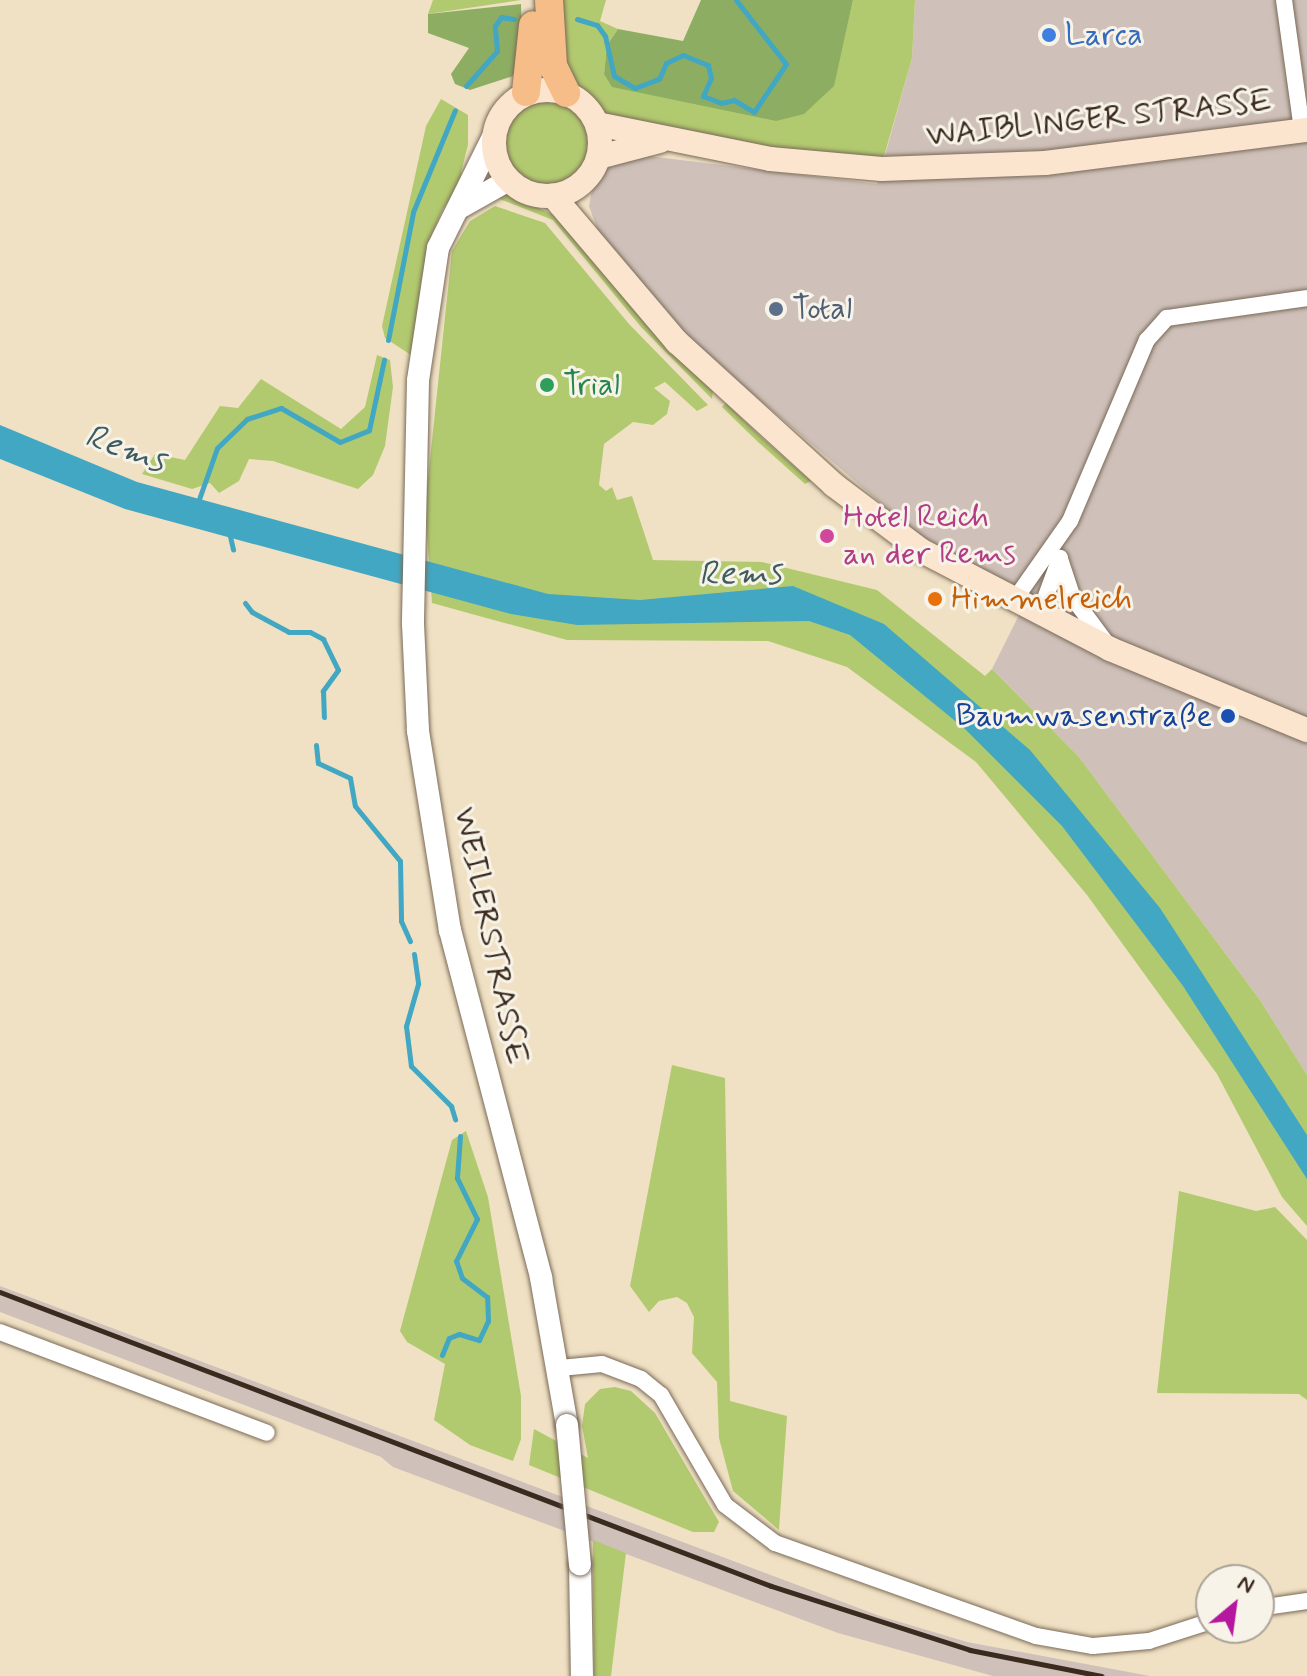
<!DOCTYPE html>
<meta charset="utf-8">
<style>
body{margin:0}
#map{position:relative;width:1307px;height:1676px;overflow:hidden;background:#f0e1c4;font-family:Mynerve,sans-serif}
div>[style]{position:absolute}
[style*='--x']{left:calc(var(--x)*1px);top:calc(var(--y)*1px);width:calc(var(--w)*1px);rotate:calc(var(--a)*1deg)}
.industrial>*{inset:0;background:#cfc1ba}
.green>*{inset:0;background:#b2ca6f}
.round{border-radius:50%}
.forest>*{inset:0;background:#8dae62}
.water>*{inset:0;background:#42a7c2}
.stream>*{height:5px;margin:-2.5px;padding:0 2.5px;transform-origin:2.5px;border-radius:2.5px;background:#42a7c2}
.roads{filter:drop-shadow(0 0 2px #7a6a58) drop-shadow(0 0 2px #7a6a58)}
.minor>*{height:16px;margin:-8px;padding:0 8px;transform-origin:8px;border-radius:8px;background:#fff}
.tertiary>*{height:22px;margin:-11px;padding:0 11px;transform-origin:11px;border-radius:11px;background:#fff}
.secondary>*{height:24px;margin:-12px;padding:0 12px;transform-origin:12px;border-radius:12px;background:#fce5cf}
.secondary>.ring{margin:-12px;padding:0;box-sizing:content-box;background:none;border:24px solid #fce5cf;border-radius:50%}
.trunk>*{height:28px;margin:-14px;padding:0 14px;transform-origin:14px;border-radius:14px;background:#f7bd88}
.rail>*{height:5px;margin:-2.5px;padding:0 2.5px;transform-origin:2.5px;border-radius:2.5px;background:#3b2a1e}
.bridges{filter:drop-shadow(0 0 2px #7a6a58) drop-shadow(0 0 2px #7a6a58)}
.tertiary-bridge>*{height:22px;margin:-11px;padding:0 11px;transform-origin:11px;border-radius:11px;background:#fff}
.dots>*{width:22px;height:22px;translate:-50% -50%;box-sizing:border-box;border:4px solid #f7f3e8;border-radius:50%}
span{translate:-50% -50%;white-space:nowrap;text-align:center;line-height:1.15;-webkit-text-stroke:6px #f7f3e8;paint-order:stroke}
.shop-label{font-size:32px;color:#366cbe}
.left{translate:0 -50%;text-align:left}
.street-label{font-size:32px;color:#3b2a1e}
.service-label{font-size:32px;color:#4e5e75}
.leisure-label{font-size:32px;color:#27864d}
.hotel-label{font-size:32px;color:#b23c85}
.food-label{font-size:32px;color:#c56008}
.transit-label{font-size:32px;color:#164399}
.right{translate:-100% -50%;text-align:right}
.water-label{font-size:34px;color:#3e5c60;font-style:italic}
.north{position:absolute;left:1195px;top:1564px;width:80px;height:80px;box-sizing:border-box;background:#f7f3e8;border:2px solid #aca397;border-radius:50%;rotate:29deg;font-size:22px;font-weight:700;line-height:32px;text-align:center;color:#3b2a1e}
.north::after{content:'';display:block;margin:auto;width:28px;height:36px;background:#b5179e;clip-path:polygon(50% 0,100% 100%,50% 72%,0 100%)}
</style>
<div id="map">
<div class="industrial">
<div style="clip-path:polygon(915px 0,1307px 0,1307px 1075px,1260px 1000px,1079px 757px,992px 669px,1026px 601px,922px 538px,672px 325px,601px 239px,589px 206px,593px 184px,608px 163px,632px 154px,877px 184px,912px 58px)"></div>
<div style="clip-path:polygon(0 1286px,880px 1616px,967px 1642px,1150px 1676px,993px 1676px,838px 1633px,393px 1467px,381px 1457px,0 1312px)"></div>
</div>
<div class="green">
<div style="clip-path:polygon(433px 0,521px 0,428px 14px)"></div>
<div style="clip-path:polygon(559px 0,606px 0,600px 21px,618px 29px,607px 45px,604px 74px,833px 86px,853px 0,915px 0,912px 58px,883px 160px,836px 160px,610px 122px,571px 86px,560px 50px)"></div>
<div class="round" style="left:502px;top:98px;width:90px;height:90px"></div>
<div style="clip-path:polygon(441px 99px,468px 115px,468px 145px,461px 172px,466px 179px,443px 209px,428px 243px,411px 355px,385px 338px,382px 326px,426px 126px)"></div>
<div style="clip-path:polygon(507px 193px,556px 216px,713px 390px,712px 399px,641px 327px,553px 220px,497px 198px)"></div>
<div style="clip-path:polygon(495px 206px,545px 223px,629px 324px,708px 405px,697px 411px,665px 382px,654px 388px,670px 401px,667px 414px,653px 425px,633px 422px,604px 444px,599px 485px,606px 491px,612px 487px,617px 500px,632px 496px,653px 560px,762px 562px,877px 590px,985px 676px,992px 669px,1079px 757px,1260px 1000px,1307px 1075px,1307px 1226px,1282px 1197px,1217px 1074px,1087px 895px,976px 762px,847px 667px,768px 641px,567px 640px,432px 603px,425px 507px,452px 251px,470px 221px)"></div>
<div style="clip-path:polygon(377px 355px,390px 360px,393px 387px,385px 446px,373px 475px,358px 489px,273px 461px,249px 459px,239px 481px,219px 493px,210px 483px,192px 489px,142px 474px,155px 454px,185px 460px,220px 406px,238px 408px,261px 379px,341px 429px,365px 407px)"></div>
<div style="clip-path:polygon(726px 403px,762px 438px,811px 481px,805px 484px,758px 442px,722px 407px)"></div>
<div style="clip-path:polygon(672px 1065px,725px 1078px,730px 1401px,787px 1416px,779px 1530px,733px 1491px,719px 1438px,717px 1382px,692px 1353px,694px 1317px,687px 1303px,677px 1297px,659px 1301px,649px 1312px,630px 1286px)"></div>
<div style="clip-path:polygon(466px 1131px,488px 1197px,521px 1396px,521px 1439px,513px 1461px,470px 1445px,434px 1420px,445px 1364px,407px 1342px,400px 1331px,452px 1140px)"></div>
<div style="clip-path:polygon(1179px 1191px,1256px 1211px,1275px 1207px,1307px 1240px,1307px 1400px,1299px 1394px,1157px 1393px)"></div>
<div style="clip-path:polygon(615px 1387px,631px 1391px,655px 1413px,719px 1522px,714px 1532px,693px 1532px,529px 1465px,534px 1429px,588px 1458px,582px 1426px,585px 1404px,600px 1389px)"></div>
<div style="clip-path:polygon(593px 1540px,626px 1553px,611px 1676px,594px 1676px)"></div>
</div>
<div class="forest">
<div style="clip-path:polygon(701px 0,853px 0,834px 86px,804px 114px,776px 121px,612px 87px,604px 74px,607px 45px,618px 29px,683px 41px)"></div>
<div style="clip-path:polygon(521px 4px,522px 49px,513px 76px,470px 90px,455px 84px,451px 74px,469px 48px,428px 33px,428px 14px)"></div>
</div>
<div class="water">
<div style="clip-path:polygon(0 425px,137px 482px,548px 594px,640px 600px,793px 586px,884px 624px,1030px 750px,1160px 908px,1307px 1135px,1307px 1179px,1183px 986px,1062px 826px,965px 729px,850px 635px,809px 621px,577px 625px,511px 614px,125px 509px,0 459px)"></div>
</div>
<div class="stream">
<div style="--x:577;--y:19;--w:21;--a:17"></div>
<div style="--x:597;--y:25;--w:14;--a:54"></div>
<div style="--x:605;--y:36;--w:41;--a:77.3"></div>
<div style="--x:614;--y:76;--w:24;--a:30"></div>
<div style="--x:635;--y:88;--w:26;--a:-21"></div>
<div style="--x:659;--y:79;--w:17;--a:-66"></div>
<div style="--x:666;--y:63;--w:19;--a:-25"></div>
<div style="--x:683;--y:55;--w:27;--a:22"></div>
<div style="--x:708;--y:65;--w:13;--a:77"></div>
<div style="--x:711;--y:78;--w:20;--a:114"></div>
<div style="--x:703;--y:96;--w:19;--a:21"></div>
<div style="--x:721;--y:103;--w:13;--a:-13"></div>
<div style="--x:734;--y:100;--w:23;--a:31"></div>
<div style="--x:754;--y:112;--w:58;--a:-56.3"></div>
<div style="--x:786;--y:64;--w:81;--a:-128"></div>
<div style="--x:466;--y:86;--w:47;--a:-48.5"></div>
<div style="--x:497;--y:51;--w:25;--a:-95"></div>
<div style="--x:495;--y:26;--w:11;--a:-56"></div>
<div style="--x:501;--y:17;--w:13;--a:9"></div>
<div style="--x:388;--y:340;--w:130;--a:-78.9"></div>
<div style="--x:413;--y:212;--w:110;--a:-67.6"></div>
<div style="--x:198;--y:502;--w:57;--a:-70.6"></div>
<div style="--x:217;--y:448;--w:42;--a:-44"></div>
<div style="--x:247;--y:419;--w:36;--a:-18"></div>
<div style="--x:281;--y:408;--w:68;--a:30"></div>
<div style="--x:340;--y:442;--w:31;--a:-22"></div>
<div style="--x:369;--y:430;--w:72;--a:-77.9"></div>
<div style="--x:229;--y:532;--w:18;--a:77"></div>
<div style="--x:245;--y:603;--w:11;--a:52"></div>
<div style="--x:252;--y:612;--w:42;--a:28.4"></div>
<div style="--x:289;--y:632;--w:21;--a:0"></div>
<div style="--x:310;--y:632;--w:15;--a:28"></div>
<div style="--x:323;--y:639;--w:34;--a:64"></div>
<div style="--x:338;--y:670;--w:26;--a:126"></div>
<div style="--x:323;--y:691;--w:26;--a:88"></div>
<div style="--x:316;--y:745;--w:18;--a:84"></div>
<div style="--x:318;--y:763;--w:35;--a:25"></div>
<div style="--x:350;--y:778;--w:28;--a:80"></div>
<div style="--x:355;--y:806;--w:71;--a:50.7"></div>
<div style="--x:400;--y:861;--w:60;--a:89"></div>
<div style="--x:401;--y:921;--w:22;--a:66"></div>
<div style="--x:414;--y:954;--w:30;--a:82"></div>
<div style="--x:418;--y:984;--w:44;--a:105.9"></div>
<div style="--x:406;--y:1026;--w:40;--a:82.9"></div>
<div style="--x:411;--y:1066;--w:57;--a:45"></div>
<div style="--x:451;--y:1106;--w:14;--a:73"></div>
<div style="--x:442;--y:1355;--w:18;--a:-68"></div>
<div style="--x:449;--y:1338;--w:11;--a:-22"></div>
<div style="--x:459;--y:1334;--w:21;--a:17"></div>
<div style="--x:479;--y:1340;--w:21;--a:-65"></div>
<div style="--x:488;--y:1321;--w:24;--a:-92"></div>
<div style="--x:487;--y:1297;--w:31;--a:-143"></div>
<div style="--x:462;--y:1278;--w:18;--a:-109"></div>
<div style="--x:456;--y:1261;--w:47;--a:-63.4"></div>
<div style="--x:477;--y:1219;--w:46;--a:-116"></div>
<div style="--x:457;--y:1178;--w:42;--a:-85.9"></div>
</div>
<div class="roads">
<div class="minor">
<div style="--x:1284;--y:0;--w:131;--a:82.1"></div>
<div style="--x:1060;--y:559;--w:41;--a:71.6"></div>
<div style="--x:1073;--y:598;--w:57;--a:53.5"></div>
<div style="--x:1013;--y:602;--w:99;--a:-54.9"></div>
<div style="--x:1070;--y:521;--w:197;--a:-67"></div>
<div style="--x:1147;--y:340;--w:30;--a:-48"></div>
<div style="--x:1167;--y:318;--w:141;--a:-8.1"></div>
<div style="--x:1039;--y:615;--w:61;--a:-69.8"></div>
<div style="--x:0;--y:1332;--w:285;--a:20.7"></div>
<div style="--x:560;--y:1368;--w:42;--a:-5.4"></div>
<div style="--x:602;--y:1364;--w:42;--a:21"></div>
<div style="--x:641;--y:1379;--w:26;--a:39"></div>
<div style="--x:661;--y:1395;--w:127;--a:59.8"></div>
<div style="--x:725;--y:1505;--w:63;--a:37.2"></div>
<div style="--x:775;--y:1543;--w:277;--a:19.6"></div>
<div style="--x:1036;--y:1636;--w:58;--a:10"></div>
<div style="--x:1093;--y:1646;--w:56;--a:-5.1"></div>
<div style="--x:1149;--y:1641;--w:65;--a:-17.9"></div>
<div style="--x:1259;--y:1608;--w:49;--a:-8.3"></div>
</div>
<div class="tertiary">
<div style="--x:493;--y:137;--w:124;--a:116.4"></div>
<div style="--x:438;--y:248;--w:134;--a:98.6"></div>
<div style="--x:418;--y:381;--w:243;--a:91.2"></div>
<div style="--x:413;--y:624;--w:107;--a:87.3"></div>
<div style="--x:418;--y:731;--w:202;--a:80.9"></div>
<div style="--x:450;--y:930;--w:360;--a:75.3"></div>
<div style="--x:541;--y:1278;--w:149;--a:80"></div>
<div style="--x:461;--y:207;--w:55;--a:-29.4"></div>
<div style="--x:580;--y:1564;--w:112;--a:89"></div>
</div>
<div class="secondary">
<div class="ring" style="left:494px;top:90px;width:82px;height:82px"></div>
<div style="--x:597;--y:124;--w:177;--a:11.4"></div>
<div style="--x:770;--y:159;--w:112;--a:5.1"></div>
<div style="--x:882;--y:169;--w:163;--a:-2.1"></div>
<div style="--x:1045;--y:163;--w:264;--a:-7.2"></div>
<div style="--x:599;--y:157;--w:63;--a:-14.7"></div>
<div style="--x:553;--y:196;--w:192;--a:49.7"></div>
<div style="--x:677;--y:342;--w:212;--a:42.3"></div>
<div style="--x:834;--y:485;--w:110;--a:36.9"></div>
<div style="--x:922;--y:551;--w:212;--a:27.5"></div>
<div style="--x:1110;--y:649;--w:213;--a:22.4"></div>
</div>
<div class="trunk">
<div style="--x:549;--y:0;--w:66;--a:86.5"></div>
<div style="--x:553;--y:66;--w:30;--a:64"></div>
<div style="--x:526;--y:92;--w:67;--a:-84"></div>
</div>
</div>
<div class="rail">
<div style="--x:0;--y:1292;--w:825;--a:20.87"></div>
<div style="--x:771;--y:1586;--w:209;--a:17.8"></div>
<div style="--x:970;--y:1650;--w:134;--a:11.2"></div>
</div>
<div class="bridges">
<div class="tertiary-bridge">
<div style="--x:567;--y:1425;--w:140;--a:84.7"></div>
</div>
</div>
<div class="dots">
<div style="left:1049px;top:35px;background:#3f7fe0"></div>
<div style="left:776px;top:309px;background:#5c6f8a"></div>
<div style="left:547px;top:385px;background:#2e9e5b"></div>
<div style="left:827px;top:536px;background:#d1479c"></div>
<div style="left:935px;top:599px;background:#e8710a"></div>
<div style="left:1228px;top:716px;background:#1a4fb4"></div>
</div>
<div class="shop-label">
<span class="left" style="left:1065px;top:35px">Larca</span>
</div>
<div class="street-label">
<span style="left:1099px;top:119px;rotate:-6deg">WAIBLINGER STRASSE</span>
<span style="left:490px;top:936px;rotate:78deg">WEILERSTRASSE</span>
</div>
<div class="service-label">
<span class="left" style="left:792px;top:309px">Total</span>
</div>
<div class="leisure-label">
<span class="left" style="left:563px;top:385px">Trial</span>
</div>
<div class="hotel-label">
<span class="left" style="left:843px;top:536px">Hotel Reich<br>an der Rems</span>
</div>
<div class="food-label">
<span class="left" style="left:951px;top:599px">Himmelreich</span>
</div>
<div class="transit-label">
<span class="right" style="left:1212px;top:716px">Baumwasenstraße</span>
</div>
<div class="water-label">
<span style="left:125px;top:449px;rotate:20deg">Rems</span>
<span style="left:740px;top:574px;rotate:-1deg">Rems</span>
</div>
<div class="north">N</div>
</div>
